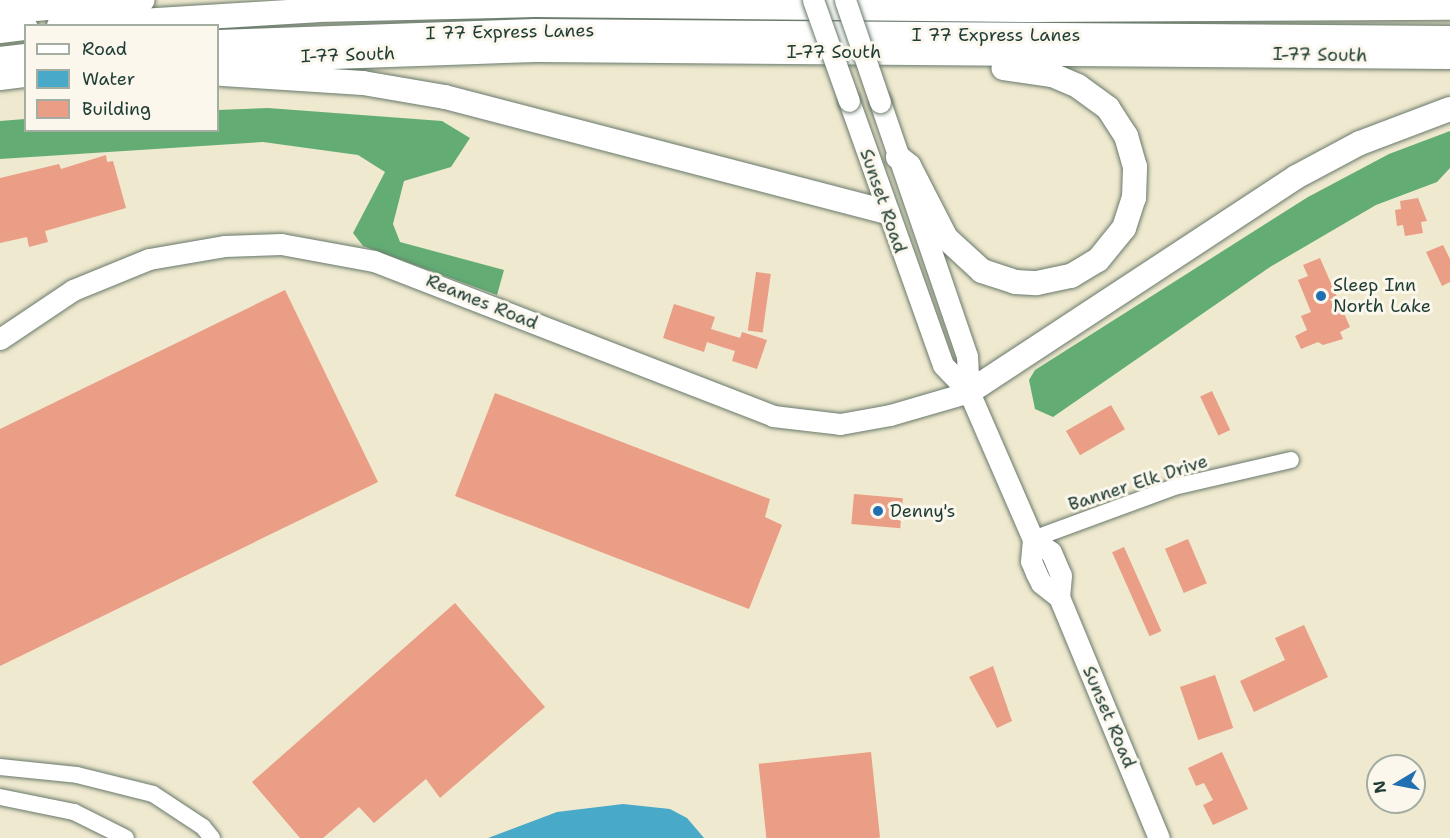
<!DOCTYPE html>
<style>
body{margin:0}
#map{position:relative;width:1450px;height:838px;overflow:hidden;background:#efe9cf;font-family:"Shantell Sans",sans-serif}
div>[style]{position:absolute}
[style*='--x']{left:calc(var(--x)*1px);top:calc(var(--y)*1px);width:calc(var(--w)*1px);rotate:calc(var(--a)*1deg)}
.forest>*{inset:0;background:#63ad75}
.water>*{inset:0;background:#49a9c8}
.building>*{inset:0;background:#e99e85;transform-origin:0 0}
.roads{filter:drop-shadow(0 0 2px #68796a) drop-shadow(0 0 2px #68796a)}
.minor>*{height:16px;margin:-8px;padding:0 8px;transform-origin:8px;border-radius:8px;background:#fff}
.major>*{height:21px;margin:-10.5px;padding:0 10.5px;transform-origin:10.5px;border-radius:10.5px;background:#fff}
.highway>*{height:24px;margin:-12px;padding:0 12px;transform-origin:12px;border-radius:12px;background:#fff}
.bridges{filter:drop-shadow(0 0 2px #68796a) drop-shadow(0 0 2px #68796a)}
.major-bridge>*{height:21px;margin:-10.5px;padding:0 10.5px;transform-origin:10.5px;border-radius:10.5px;background:#fff}
.dots>*{width:16px;height:16px;translate:-50% -50%;box-sizing:border-box;border:3px solid #fbf7ec;border-radius:50%}
span{translate:-50% -50%;white-space:nowrap;text-align:center;line-height:1.15;-webkit-text-stroke:6px #fbf7ec;paint-order:stroke}
.street-label{font-size:18px;color:#1f3d34}
.poi-label{font-size:18px;color:#1f3d34}
.left{translate:0 -50%;text-align:left}
.legend{position:absolute;left:24px;top:24px;width:195px;height:108px;box-sizing:border-box;background:#fbf7ec;border:2px solid #a3ada2;margin:0;padding:8px 10px;list-style:none;font-size:18px;color:#1f3d34}
.legend li{display:flex;align-items:center;gap:12px;height:30px}
.legend b{width:30px;border:2px solid #a3ada2}
.north{position:absolute;left:1366px;top:754px;width:60px;height:60px;box-sizing:border-box;background:#fbf7ec;border:2px solid #a3ada2;border-radius:50%;rotate:260deg;font-size:16px;font-weight:700;line-height:24px;text-align:center;color:#1f3d34}
.north::after{content:'';display:block;margin:auto;width:21px;height:27px;background:#1f6fb2;clip-path:polygon(50% 0,100% 100%,50% 72%,0 100%)}
</style>
<div id="map">
<div class="forest">
<div style="clip-path:polygon(268px 108px,442px 121px,470px 138px,451px 167px,404px 181px,393px 224px,400px 242px,504px 270px,497px 295px,363px 246px,353px 233px,385px 172px,358px 155px,263px 142px,0 159px,0 121px,25px 119px,26px 130px,218px 130px,218px 110px)"></div>
<div style="clip-path:polygon(1450px 131px,1450px 168px,1437px 182px,1376px 205px,1270px 267px,1053px 417px,1035px 409px,1029px 380px,1035px 370px,1308px 197px,1389px 154px)"></div>
</div>
<div class="water">
<div style="clip-path:polygon(623px 804px,670px 809px,687px 818px,704px 838px,488px 838px,557px 812px)"></div>
</div>
<div class="building">
<div style="clip-path:polygon(106px 155px,107px 162px,113px 161px,126px 208px,45px 231px,48px 242px,29px 247px,27px 237px,0 243px,0 178px,59px 164px,61px 169px)"></div>
<div style="clip-path:polygon(1418px 198px,1427px 221px,1421px 222px,1423px 233px,1405px 236px,1403px 225px,1397px 226px,1395px 210px,1401px 209px,1400px 201px)"></div>
<div style="clip-path:polygon(1443px 245px,1450px 259px,1450px 282px,1442px 286px,1426px 252px)"></div>
<div style="clip-path:polygon(1320px 258px,1350px 327px,1340px 332px,1343px 339px,1323px 345px,1318px 342px,1301px 349px,1295px 336px,1307px 330px,1301px 316px,1311px 312px,1298px 280px,1308px 276px,1303px 265px)"></div>
<div style="left:756px;top:272px;width:15px;height:59px;rotate:8deg"></div>
<div style="clip-path:polygon(285px 290px,378px 482px,0 666px,0 429px)"></div>
<div style="clip-path:polygon(674px 304px,715px 317px,711px 329px,740px 338px,742px 332px,767px 340px,757px 369px,732px 361px,735px 351px,722px 347px,707px 342px,704px 352px,663px 338px)"></div>
<div style="left:1212px;top:391px;width:43px;height:13px;rotate:65deg"></div>
<div style="clip-path:polygon(495px 393px,770px 499px,765px 517px,782px 525px,749px 609px,455px 496px)"></div>
<div style="left:1111px;top:405px;width:28px;height:52px;rotate:60deg"></div>
<div style="left:854px;top:494px;width:49px;height:30px;rotate:5deg"></div>
<div style="left:1188px;top:539px;width:48px;height:25px;rotate:67deg"></div>
<div style="left:1124px;top:547px;width:92px;height:13px;rotate:66deg"></div>
<div style="clip-path:polygon(455px 603px,545px 707px,440px 798px,426px 779px,374px 823px,359px 807px,323px 838px,300px 838px,252px 782px)"></div>
<div style="clip-path:polygon(1304px 625px,1328px 677px,1254px 712px,1240px 681px,1285px 660px,1275px 638px)"></div>
<div style="clip-path:polygon(993px 666px,1012px 721px,997px 728px,969px 677px)"></div>
<div style="left:1215px;top:675px;width:56px;height:37px;rotate:71deg"></div>
<div style="left:871px;top:752px;width:86px;height:113px;rotate:84deg"></div>
<div style="clip-path:polygon(1222px 752px,1248px 809px,1213px 825px,1203px 805px,1213px 800px,1204px 783px,1196px 786px,1188px 768px)"></div>
</div>
<div class="roads">
<div class="minor">
<div style="--x:1033;--y:539;--w:150;--a:-20.2"></div>
<div style="--x:1174;--y:487;--w:120;--a:-13"></div>
<div style="--x:0;--y:767;--w:77;--a:5.9"></div>
<div style="--x:77;--y:775;--w:78;--a:14"></div>
<div style="--x:153;--y:794;--w:60;--a:33.4"></div>
<div style="--x:203;--y:827;--w:14;--a:51"></div>
<div style="--x:0;--y:797;--w:76;--a:11.5"></div>
<div style="--x:74;--y:812;--w:58;--a:26.6"></div>
</div>
<div class="major">
<div style="--x:849;--y:101;--w:280;--a:70.4"></div>
<div style="--x:943;--y:365;--w:37;--a:46"></div>
<div style="--x:969;--y:392;--w:160;--a:66.5"></div>
<div style="--x:1033;--y:539;--w:22;--a:95"></div>
<div style="--x:1031;--y:561;--w:13;--a:67"></div>
<div style="--x:1036;--y:573;--w:11;--a:63"></div>
<div style="--x:1041;--y:583;--w:23;--a:38"></div>
<div style="--x:880;--y:102;--w:268;--a:71.1"></div>
<div style="--x:967;--y:356;--w:36;--a:87"></div>
<div style="--x:0;--y:339;--w:88;--a:-33.9"></div>
<div style="--x:73;--y:290;--w:82;--a:-22.2"></div>
<div style="--x:149;--y:259;--w:76;--a:-9.8"></div>
<div style="--x:224;--y:246;--w:57;--a:-2"></div>
<div style="--x:281;--y:244;--w:95;--a:10.4"></div>
<div style="--x:374;--y:261;--w:428;--a:21.2"></div>
<div style="--x:773;--y:416;--w:67;--a:6.8"></div>
<div style="--x:840;--y:424;--w:51;--a:-10.2"></div>
<div style="--x:890;--y:415;--w:82;--a:-16.2"></div>
<div style="--x:1033;--y:539;--w:22;--a:36"></div>
<div style="--x:1051;--y:552;--w:25;--a:67"></div>
<div style="--x:1061;--y:575;--w:22;--a:95"></div>
<div style="--x:1059;--y:597;--w:261;--a:67.5"></div>
</div>
<div class="highway">
<div style="--x:0;--y:12;--w:143;--a:-4.8"></div>
<div style="--x:59;--y:26;--w:258;--a:-3.5"></div>
<div style="--x:317;--y:10;--w:218;--a:-1.3"></div>
<div style="--x:535;--y:5;--w:488;--a:0.6"></div>
<div style="--x:1023;--y:10;--w:427;--a:-0.3"></div>
<div style="--x:0;--y:31;--w:26;--a:-7"></div>
<div style="--x:218;--y:42;--w:317;--a:-2"></div>
<div style="--x:535;--y:31;--w:915;--a:0.44"></div>
<div style="--x:0;--y:59;--w:26;--a:-7"></div>
<div style="--x:218;--y:61;--w:318;--a:-2"></div>
<div style="--x:536;--y:50;--w:914;--a:0.44"></div>
<div style="--x:223;--y:74;--w:140;--a:3.7"></div>
<div style="--x:363;--y:83;--w:83;--a:9.7"></div>
<div style="--x:445;--y:97;--w:457;--a:14.6"></div>
<div style="--x:0;--y:78;--w:26;--a:-7"></div>
<div style="--x:898;--y:157;--w:14;--a:39"></div>
<div style="--x:909;--y:166;--w:81;--a:62.8"></div>
<div style="--x:946;--y:238;--w:49;--a:42.5"></div>
<div style="--x:982;--y:271;--w:35;--a:18"></div>
<div style="--x:1015;--y:282;--w:22;--a:3"></div>
<div style="--x:1037;--y:283;--w:35;--a:-12"></div>
<div style="--x:1071;--y:276;--w:31;--a:-31"></div>
<div style="--x:1098;--y:260;--w:41;--a:-50.9"></div>
<div style="--x:1124;--y:228;--w:32;--a:-72"></div>
<div style="--x:1134;--y:198;--w:31;--a:-88"></div>
<div style="--x:1135;--y:167;--w:32;--a:-106"></div>
<div style="--x:1126;--y:136;--w:33;--a:-123"></div>
<div style="--x:1108;--y:108;--w:37;--a:-144"></div>
<div style="--x:1078;--y:86;--w:28;--a:-157"></div>
<div style="--x:1052;--y:75;--w:49;--a:-171.9"></div>
<div style="--x:969;--y:392;--w:391;--a:-33.3"></div>
<div style="--x:1296;--y:177;--w:72;--a:-28"></div>
<div style="--x:1360;--y:143;--w:96;--a:-20.7"></div>
</div>
</div>
<div class="bridges">
<div class="major-bridge">
<div style="--x:813;--y:0;--w:107;--a:70.4"></div>
<div style="--x:845;--y:0;--w:108;--a:71.1"></div>
</div>
</div>
<div class="dots">
<div style="left:1321px;top:296px;background:#1f6fb2"></div>
<div style="left:878px;top:511px;background:#1f6fb2"></div>
</div>
<div class="street-label">
<span style="left:510px;top:32px;rotate:-1deg">I 77 Express Lanes</span>
<span style="left:996px;top:35px">I 77 Express Lanes</span>
<span style="left:834px;top:52px">I-77 South</span>
<span style="left:348px;top:55px;rotate:-2deg">I-77 South</span>
<span style="left:1320px;top:55px;rotate:1deg">I-77 South</span>
<span style="left:883px;top:201px;rotate:71deg">Sunset Road</span>
<span style="left:482px;top:302px;rotate:22deg">Reames Road</span>
<span style="left:1138px;top:483px;rotate:-18deg">Banner Elk Drive</span>
<span style="left:1109px;top:717px;rotate:67deg">Sunset Road</span>
</div>
<div class="poi-label">
<span class="left" style="left:1333px;top:296px">Sleep Inn<br>North Lake</span>
<span class="left" style="left:890px;top:511px">Denny's</span>
</div>
<ul class="legend">
<li><b style="height:8px;background:#fff"></b>Road</li>
<li><b style="height:16px;background:#49a9c8"></b>Water</li>
<li><b style="height:16px;background:#e99e85"></b>Building</li>
</ul>
<div class="north">N</div>
</div>
